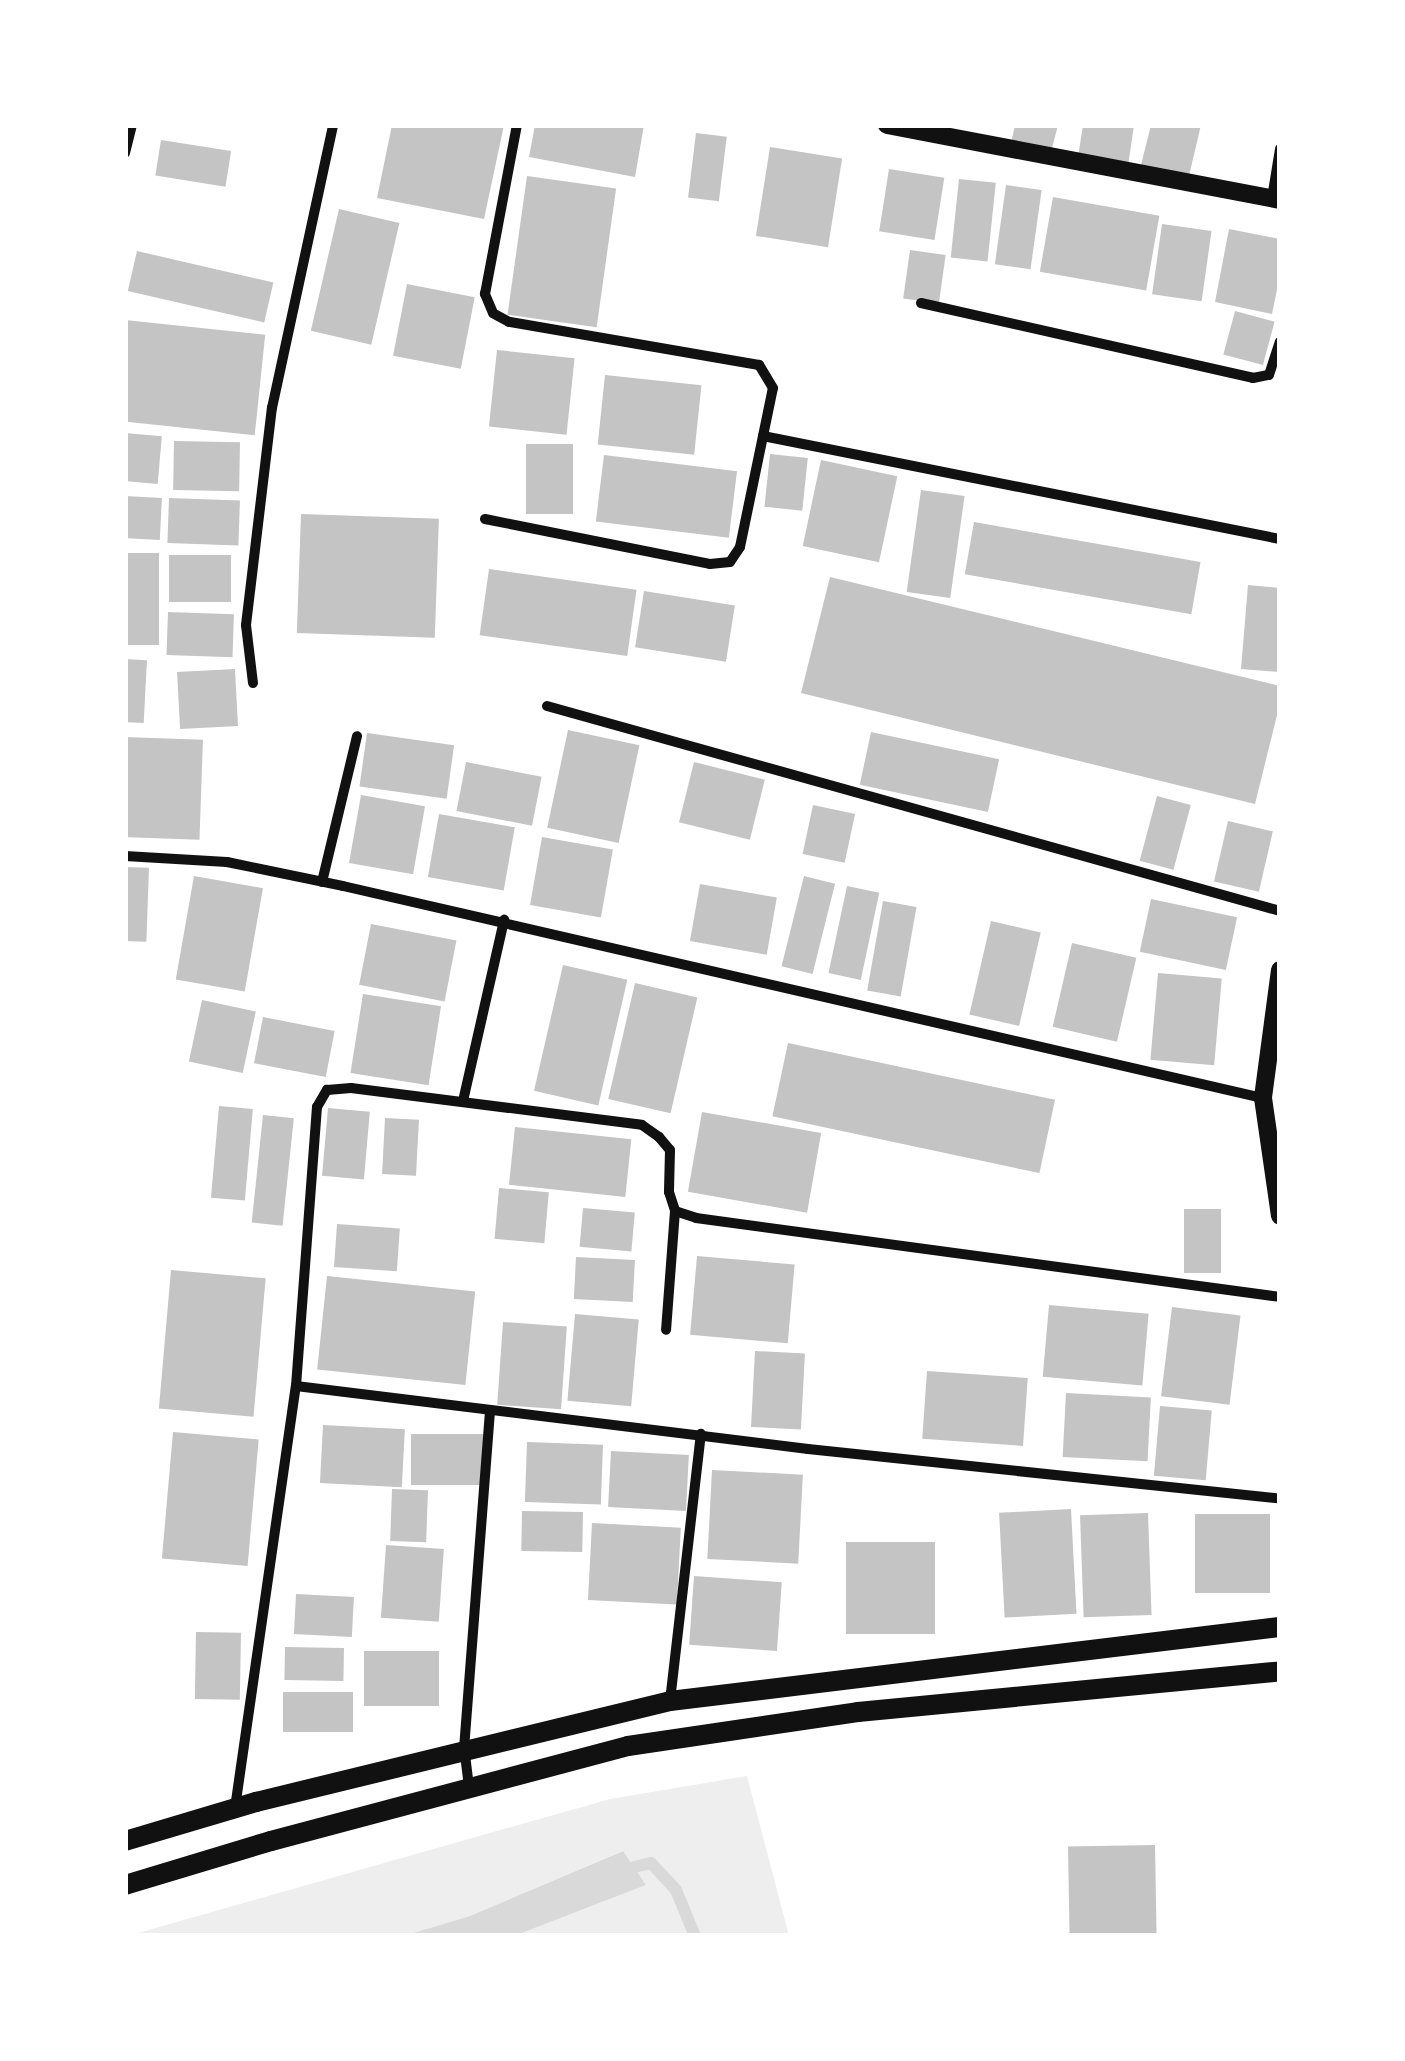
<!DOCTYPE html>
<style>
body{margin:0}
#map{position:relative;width:1405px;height:2061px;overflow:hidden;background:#fff;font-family:"Source Serif 4",serif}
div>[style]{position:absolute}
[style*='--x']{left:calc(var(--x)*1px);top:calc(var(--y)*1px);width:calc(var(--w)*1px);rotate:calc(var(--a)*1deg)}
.green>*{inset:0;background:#eee}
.water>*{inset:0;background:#d9d9d9}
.stream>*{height:12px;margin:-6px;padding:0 6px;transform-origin:6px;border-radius:6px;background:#d9d9d9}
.building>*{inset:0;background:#c4c4c4;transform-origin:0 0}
.minor>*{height:10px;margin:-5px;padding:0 5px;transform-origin:5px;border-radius:5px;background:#111}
.tertiary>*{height:18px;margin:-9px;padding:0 9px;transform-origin:9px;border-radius:9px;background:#111}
.secondary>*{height:20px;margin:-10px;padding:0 10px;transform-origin:10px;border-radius:10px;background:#111}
span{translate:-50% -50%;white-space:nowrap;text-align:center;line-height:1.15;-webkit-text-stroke:9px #fff;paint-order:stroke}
.frame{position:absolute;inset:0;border:128px solid #fff;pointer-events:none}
</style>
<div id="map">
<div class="green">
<div style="clip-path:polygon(747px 1776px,788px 1932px,785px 1936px,514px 1936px,646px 1885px,622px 1851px,470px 1916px,403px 1936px,127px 1936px,610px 1799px)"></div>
</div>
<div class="water">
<div style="clip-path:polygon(623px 1851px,646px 1885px,514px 1936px,403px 1936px,470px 1916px)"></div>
</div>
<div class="stream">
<div style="--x:634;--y:1867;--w:17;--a:-13"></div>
<div style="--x:651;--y:1863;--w:37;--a:47"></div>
<div style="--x:676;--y:1890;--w:50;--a:67.6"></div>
</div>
<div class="building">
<div style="clip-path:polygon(392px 125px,504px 125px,484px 219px,377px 198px)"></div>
<div style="clip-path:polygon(535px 125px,644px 125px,635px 177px,529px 157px)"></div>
<div style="clip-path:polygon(1015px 125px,1058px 125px,1051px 152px,1011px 143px)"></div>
<div style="clip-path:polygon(1083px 125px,1134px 125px,1128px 166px,1078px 157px)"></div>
<div style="clip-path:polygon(1151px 125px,1201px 125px,1188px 180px,1140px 169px)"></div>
<div style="left:696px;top:133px;width:31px;height:65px;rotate:7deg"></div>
<div style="left:161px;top:140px;width:71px;height:36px;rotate:9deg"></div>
<div style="left:770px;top:147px;width:73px;height:90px;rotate:9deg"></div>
<div style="left:889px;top:169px;width:56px;height:63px;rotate:9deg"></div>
<div style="left:527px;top:176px;width:90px;height:140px;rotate:8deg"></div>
<div style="left:959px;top:179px;width:37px;height:79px;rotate:6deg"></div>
<div style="left:1006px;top:185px;width:36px;height:80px;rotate:8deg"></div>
<div style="left:1053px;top:197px;width:108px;height:76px;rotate:10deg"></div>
<div style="left:339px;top:209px;width:62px;height:125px;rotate:13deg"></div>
<div style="left:1162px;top:224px;width:50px;height:71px;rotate:8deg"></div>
<div style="clip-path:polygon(1229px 229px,1280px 239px,1280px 275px,1272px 314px,1215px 302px)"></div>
<div style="left:910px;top:250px;width:36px;height:49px;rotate:8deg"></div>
<div style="left:137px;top:251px;width:140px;height:41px;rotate:13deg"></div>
<div style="left:407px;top:284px;width:69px;height:73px;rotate:11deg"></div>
<div style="left:1235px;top:311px;width:41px;height:45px;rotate:15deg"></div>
<div style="left:125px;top:320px;width:141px;height:101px;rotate:6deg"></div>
<div style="left:497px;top:350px;width:78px;height:77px;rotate:6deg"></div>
<div style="left:605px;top:375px;width:97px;height:70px;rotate:6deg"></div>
<div style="left:125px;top:433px;width:37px;height:48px;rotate:5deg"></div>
<div style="left:174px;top:441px;width:66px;height:49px;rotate:1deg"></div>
<div style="left:526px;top:444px;width:47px;height:70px"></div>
<div style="left:770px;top:454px;width:38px;height:53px;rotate:6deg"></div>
<div style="left:604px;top:455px;width:134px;height:67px;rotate:7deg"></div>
<div style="left:821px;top:460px;width:78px;height:88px;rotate:12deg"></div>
<div style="left:921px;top:490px;width:44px;height:103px;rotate:8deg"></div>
<div style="left:125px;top:496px;width:37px;height:42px;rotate:3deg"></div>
<div style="left:169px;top:498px;width:71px;height:45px;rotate:2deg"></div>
<div style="left:301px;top:514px;width:138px;height:119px;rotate:2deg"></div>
<div style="left:974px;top:522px;width:230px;height:53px;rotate:10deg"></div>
<div style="left:125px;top:553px;width:34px;height:92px"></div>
<div style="left:169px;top:555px;width:62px;height:47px"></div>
<div style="left:489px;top:569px;width:149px;height:67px;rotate:8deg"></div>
<div style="clip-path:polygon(830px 577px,1280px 686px,1280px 703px,1255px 804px,801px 693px)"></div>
<div style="clip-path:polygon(1248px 585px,1280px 588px,1280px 672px,1241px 669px)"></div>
<div style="left:644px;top:591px;width:92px;height:57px;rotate:9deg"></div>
<div style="left:168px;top:612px;width:66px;height:43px;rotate:2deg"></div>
<div style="left:125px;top:659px;width:22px;height:63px;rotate:3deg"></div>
<div style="left:235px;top:669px;width:57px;height:58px;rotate:87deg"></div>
<div style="left:568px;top:730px;width:73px;height:100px;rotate:12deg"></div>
<div style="left:871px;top:732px;width:131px;height:54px;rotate:12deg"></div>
<div style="left:367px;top:733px;width:88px;height:54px;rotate:8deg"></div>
<div style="left:125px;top:737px;width:78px;height:100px;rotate:2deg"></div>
<div style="left:466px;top:762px;width:77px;height:50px;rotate:11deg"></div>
<div style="left:694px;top:762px;width:73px;height:62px;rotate:14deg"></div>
<div style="left:361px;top:795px;width:65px;height:69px;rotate:10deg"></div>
<div style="left:1157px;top:796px;width:35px;height:67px;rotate:15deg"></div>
<div style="left:813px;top:805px;width:43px;height:50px;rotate:12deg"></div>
<div style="left:439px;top:814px;width:77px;height:64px;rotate:10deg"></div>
<div style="left:1228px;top:821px;width:46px;height:62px;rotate:13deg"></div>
<div style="left:542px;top:837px;width:72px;height:69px;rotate:10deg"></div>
<div style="left:125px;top:867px;width:24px;height:74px;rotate:2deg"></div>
<div style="left:194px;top:876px;width:70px;height:105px;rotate:10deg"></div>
<div style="left:804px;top:876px;width:32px;height:93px;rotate:14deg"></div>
<div style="left:700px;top:884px;width:78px;height:58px;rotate:10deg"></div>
<div style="left:847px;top:886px;width:33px;height:89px;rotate:12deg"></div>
<div style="left:1151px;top:899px;width:88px;height:54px;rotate:12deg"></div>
<div style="left:883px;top:901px;width:34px;height:91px;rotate:10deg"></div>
<div style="left:991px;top:921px;width:51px;height:96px;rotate:13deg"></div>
<div style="left:371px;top:924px;width:87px;height:62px;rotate:11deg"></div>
<div style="left:1072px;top:943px;width:66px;height:86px;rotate:13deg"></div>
<div style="left:563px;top:965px;width:66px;height:129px;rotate:13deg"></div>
<div style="left:1158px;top:973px;width:64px;height:87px;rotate:5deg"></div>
<div style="left:635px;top:983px;width:64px;height:119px;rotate:13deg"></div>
<div style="left:363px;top:994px;width:79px;height:80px;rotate:9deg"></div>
<div style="left:202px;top:1000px;width:55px;height:63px;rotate:12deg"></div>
<div style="left:263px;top:1017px;width:73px;height:47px;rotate:11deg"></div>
<div style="left:788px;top:1043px;width:273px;height:75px;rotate:12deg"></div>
<div style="left:219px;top:1106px;width:34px;height:92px;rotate:5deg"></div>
<div style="left:328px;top:1108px;width:42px;height:68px;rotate:5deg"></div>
<div style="left:702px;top:1112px;width:121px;height:81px;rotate:10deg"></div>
<div style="left:263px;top:1115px;width:31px;height:108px;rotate:6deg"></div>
<div style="left:385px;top:1118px;width:34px;height:56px;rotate:3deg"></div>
<div style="left:515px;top:1127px;width:117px;height:58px;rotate:6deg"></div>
<div style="left:499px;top:1188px;width:50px;height:51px;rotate:5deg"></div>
<div style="left:583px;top:1208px;width:52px;height:39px;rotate:5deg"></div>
<div style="left:1184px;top:1209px;width:37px;height:64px"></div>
<div style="left:337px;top:1224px;width:63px;height:43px;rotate:4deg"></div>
<div style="left:697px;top:1256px;width:98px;height:79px;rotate:5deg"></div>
<div style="left:576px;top:1257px;width:59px;height:42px;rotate:3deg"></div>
<div style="left:171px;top:1270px;width:95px;height:139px;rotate:5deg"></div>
<div style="left:327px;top:1276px;width:149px;height:94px;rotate:6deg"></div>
<div style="left:1049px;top:1305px;width:100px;height:72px;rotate:5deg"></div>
<div style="left:1172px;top:1307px;width:69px;height:90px;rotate:7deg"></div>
<div style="left:575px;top:1314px;width:64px;height:87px;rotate:5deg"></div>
<div style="left:503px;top:1322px;width:64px;height:83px;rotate:4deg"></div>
<div style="left:755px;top:1351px;width:50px;height:76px;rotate:3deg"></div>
<div style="left:927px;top:1371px;width:101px;height:68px;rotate:4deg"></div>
<div style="left:1066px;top:1393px;width:85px;height:64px;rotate:3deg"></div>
<div style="left:1160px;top:1406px;width:52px;height:70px;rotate:5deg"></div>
<div style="left:323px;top:1425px;width:82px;height:58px;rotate:3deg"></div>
<div style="left:173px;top:1432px;width:86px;height:127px;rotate:5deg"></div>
<div style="left:411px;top:1434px;width:72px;height:51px"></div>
<div style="left:527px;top:1442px;width:76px;height:60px;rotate:2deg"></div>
<div style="left:611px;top:1451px;width:78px;height:56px;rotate:3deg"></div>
<div style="left:712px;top:1470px;width:91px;height:89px;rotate:3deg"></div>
<div style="left:392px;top:1489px;width:36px;height:52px;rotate:2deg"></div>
<div style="left:1071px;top:1509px;width:105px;height:72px;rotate:87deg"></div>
<div style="left:522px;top:1511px;width:61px;height:40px;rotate:1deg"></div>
<div style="left:1148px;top:1513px;width:102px;height:68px;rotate:88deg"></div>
<div style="left:1195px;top:1514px;width:75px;height:79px"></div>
<div style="left:592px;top:1523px;width:89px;height:77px;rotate:3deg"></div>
<div style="left:935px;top:1542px;width:92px;height:89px;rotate:90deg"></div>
<div style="left:386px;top:1545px;width:58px;height:73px;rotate:4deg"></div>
<div style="left:694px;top:1576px;width:88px;height:69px;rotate:4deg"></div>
<div style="left:296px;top:1594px;width:58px;height:40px;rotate:3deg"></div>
<div style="left:196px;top:1632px;width:45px;height:67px;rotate:1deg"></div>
<div style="left:285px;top:1647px;width:59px;height:33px;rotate:1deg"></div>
<div style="left:364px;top:1651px;width:75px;height:55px"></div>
<div style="left:353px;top:1692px;width:40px;height:70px;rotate:90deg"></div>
<div style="left:1155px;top:1845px;width:91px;height:87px;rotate:89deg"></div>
</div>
<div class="minor">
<div style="--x:125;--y:153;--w:29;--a:-76"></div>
<div style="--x:1272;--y:198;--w:50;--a:-80.7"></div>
<div style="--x:921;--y:303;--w:340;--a:12.7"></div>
<div style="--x:1253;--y:378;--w:16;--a:-11"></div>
<div style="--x:1269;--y:375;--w:35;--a:-72"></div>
<div style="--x:763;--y:436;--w:527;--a:11.27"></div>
<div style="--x:485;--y:519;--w:229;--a:11.3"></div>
<div style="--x:710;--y:564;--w:20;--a:-6"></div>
<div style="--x:730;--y:562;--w:18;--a:-56"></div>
<div style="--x:740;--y:547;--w:162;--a:-78.3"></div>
<div style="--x:773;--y:388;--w:27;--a:-121"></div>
<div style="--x:759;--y:365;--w:254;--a:-170.2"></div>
<div style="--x:509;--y:322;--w:18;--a:-151"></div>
<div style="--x:493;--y:313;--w:21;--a:-113"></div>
<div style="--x:485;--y:294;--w:172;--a:-79.3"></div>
<div style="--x:253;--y:683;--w:58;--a:-96.9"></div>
<div style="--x:246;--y:625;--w:219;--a:-83.2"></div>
<div style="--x:272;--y:408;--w:289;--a:-77.8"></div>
<div style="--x:547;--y:706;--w:761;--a:15.62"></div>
<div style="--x:125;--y:856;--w:102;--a:3.4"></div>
<div style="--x:227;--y:862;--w:118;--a:11.7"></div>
<div style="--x:343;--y:886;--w:944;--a:12.98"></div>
<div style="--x:322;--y:882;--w:150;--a:-76.5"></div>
<div style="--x:463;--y:1101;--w:186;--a:-77.2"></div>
<div style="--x:675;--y:1211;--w:22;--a:18"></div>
<div style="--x:696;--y:1218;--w:589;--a:7.7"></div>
<div style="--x:296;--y:1386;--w:516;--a:7.01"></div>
<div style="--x:808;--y:1449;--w:475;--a:6"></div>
<div style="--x:670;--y:1701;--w:269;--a:-83.4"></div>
<div style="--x:469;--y:1787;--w:38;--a:-97"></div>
<div style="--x:464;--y:1749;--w:340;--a:-85.6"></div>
<div style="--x:235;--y:1808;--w:426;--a:-81.8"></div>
<div style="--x:296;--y:1386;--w:280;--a:-85.7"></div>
<div style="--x:317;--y:1107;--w:20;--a:-60"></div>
<div style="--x:327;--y:1090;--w:24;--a:-5"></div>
<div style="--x:351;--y:1088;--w:293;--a:7.2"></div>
<div style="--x:642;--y:1125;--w:21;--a:35"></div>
<div style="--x:659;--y:1137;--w:17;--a:50"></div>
<div style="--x:670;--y:1150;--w:42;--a:91.4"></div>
<div style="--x:669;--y:1192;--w:20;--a:72"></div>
<div style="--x:675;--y:1211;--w:119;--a:94.3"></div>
</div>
<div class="tertiary">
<div style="--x:887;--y:125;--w:400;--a:10.8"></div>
<div style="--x:1280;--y:970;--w:129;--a:97.6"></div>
<div style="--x:1263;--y:1098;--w:119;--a:81.8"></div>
</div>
<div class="secondary">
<div style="--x:125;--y:1841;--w:137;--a:-16.6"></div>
<div style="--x:256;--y:1802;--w:426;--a:-13.7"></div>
<div style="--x:670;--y:1701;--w:614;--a:-6.92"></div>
<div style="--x:125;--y:1885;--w:152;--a:-16.8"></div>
<div style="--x:271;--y:1841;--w:369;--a:-14.9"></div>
<div style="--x:628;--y:1746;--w:232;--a:-8.4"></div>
<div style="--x:858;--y:1712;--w:424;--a:-5.5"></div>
</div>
<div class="frame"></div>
</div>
